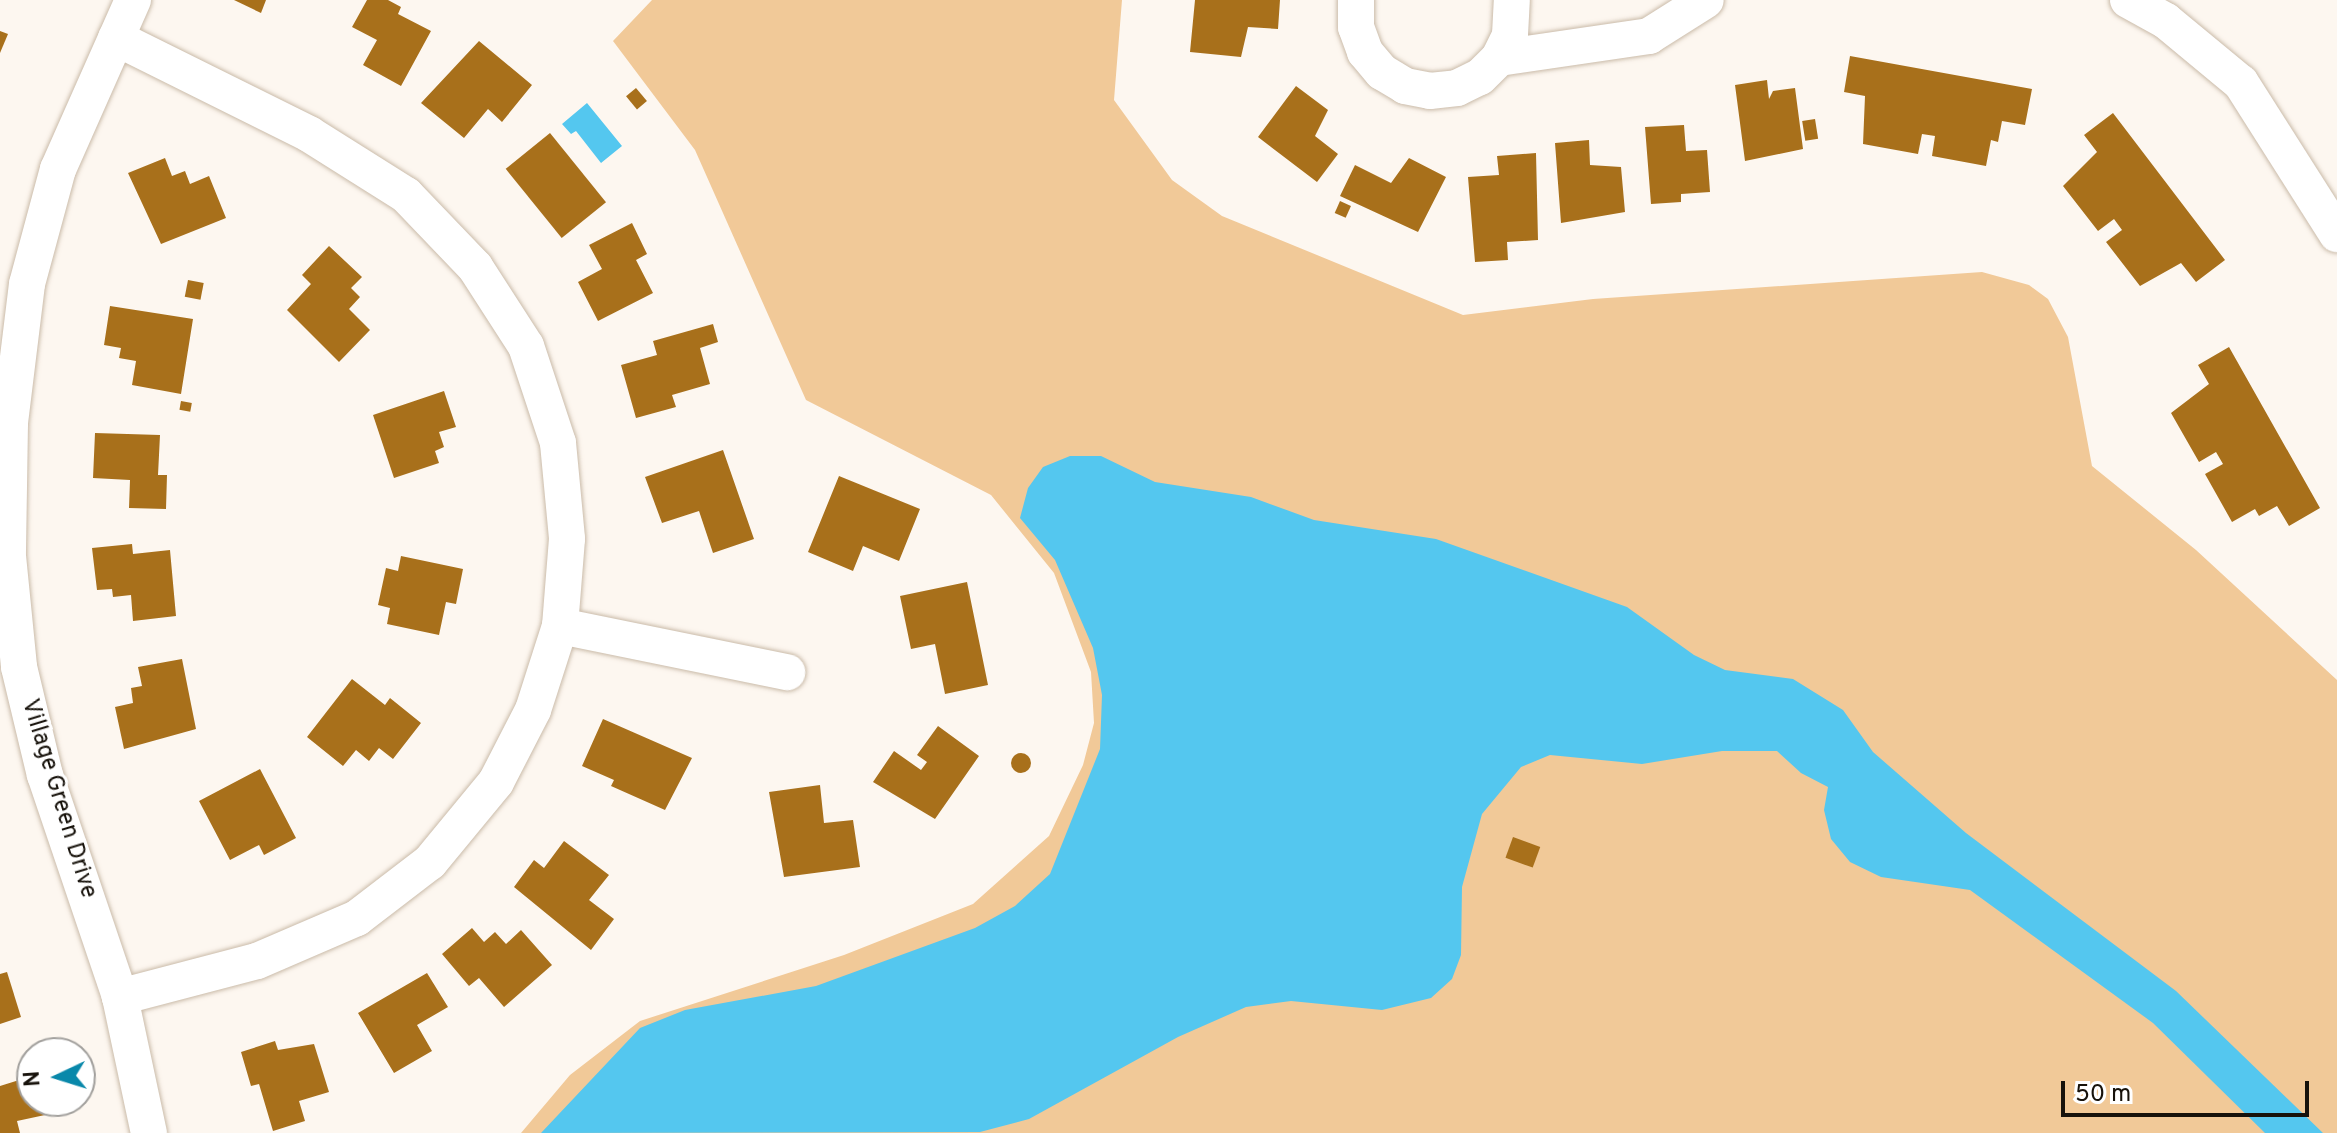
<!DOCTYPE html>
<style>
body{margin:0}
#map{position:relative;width:2337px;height:1133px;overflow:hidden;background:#fdf7f0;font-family:Overpass,sans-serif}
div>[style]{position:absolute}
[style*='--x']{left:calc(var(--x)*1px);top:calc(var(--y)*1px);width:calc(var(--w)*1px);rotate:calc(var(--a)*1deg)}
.green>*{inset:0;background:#f1c998}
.water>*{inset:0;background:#54c7ef}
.building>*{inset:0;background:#a8701b;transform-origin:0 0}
.round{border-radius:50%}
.roads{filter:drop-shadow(0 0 2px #cabba9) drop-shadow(0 0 2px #cabba9)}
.minor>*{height:36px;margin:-18px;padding:0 18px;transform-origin:18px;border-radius:18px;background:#fff}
span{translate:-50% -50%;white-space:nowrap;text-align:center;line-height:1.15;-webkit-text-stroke:6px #fff;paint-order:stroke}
.street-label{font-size:24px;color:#17120b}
.north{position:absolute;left:16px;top:1037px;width:80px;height:80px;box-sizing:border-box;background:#fff;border:2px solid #a2a09d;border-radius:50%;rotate:266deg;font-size:22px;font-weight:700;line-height:32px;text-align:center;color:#17120b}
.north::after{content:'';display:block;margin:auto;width:28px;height:36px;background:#0988aa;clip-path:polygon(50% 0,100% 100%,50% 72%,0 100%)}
.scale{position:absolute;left:2061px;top:1081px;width:248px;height:36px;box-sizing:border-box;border:4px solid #17120b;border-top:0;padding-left:10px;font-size:24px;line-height:28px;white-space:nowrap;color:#17120b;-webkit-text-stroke:6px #fff;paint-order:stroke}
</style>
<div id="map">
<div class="green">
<div style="clip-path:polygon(652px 0,1122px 0,1114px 100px,1172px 180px,1222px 216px,1463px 315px,1593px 299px,1982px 272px,2029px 285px,2048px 299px,2068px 337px,2092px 466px,2196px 550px,2337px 680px,2337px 1133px,521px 1133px,570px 1075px,640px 1021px,844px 955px,973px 904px,1049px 836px,1083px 765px,1094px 723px,1091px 672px,1054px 573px,991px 495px,806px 400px,695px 150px,613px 41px)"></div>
</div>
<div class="water">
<div style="clip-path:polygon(587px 103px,622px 146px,601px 163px,576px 131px,571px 134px,562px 124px)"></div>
<div style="clip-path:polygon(1070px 456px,1101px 456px,1155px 482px,1251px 497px,1314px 520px,1436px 539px,1627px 607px,1694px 655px,1725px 670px,1793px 679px,1843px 710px,1873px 752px,1966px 833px,2176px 991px,2323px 1133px,2265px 1133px,2153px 1023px,1970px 890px,1881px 877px,1850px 862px,1831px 839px,1824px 810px,1828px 787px,1801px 773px,1777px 751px,1722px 751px,1642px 764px,1550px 755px,1521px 767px,1482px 814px,1462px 887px,1461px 955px,1452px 979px,1431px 998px,1382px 1010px,1291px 1001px,1246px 1007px,1178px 1037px,1029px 1119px,980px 1132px,541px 1133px,640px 1028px,685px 1010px,816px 986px,975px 928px,1015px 906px,1050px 874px,1100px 749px,1102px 695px,1093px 648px,1055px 560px,1020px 518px,1028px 488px,1043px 467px)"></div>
</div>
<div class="building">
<div style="clip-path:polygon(234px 0,266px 0,261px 13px)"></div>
<div style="clip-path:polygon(367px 0,388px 0,401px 7px,398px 14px,431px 31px,401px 86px,363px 65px,377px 40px,352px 27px)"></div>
<div style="clip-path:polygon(1195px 0,1280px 0,1278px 29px,1248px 27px,1241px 57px,1190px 52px)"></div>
<div style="clip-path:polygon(0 31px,8px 34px,0 53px)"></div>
<div style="clip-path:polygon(479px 41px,532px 85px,502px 122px,488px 109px,464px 138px,421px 103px)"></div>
<div style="clip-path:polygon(1850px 56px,2032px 89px,2025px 125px,2002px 121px,1998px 142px,1991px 140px,1986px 166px,1932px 156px,1935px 136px,1922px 134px,1918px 154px,1863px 144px,1865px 96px,1844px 92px)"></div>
<div style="clip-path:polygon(1767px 80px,1769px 99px,1773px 91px,1795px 88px,1803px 149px,1745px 161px,1735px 85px)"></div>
<div style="clip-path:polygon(1296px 86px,1328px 110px,1315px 136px,1338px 154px,1317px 182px,1258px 137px)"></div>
<div style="left:636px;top:88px;width:17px;height:13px;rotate:50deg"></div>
<div style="clip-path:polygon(2113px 113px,2225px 260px,2196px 282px,2181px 263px,2140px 286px,2106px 242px,2122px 230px,2114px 219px,2098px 231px,2063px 186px,2097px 152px,2084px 135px)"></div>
<div style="left:1815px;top:119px;width:20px;height:13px;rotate:81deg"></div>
<div style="clip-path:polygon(1684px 125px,1686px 151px,1707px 150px,1710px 192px,1681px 194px,1681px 202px,1651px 204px,1645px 127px)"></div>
<div style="left:550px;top:133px;width:89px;height:57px;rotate:51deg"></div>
<div style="clip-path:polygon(1589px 140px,1590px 165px,1621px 167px,1625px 212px,1561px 223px,1555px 143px)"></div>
<div style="clip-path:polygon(1536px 153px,1538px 240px,1507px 242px,1508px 260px,1475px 262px,1468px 177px,1499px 175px,1497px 156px)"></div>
<div style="clip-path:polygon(165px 158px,172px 176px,185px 171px,190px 184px,209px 176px,226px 218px,161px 244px,128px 173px)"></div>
<div style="clip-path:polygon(1409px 158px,1446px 177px,1418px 232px,1340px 196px,1355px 165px,1391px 183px)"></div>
<div style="left:1340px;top:201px;width:12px;height:13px;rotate:24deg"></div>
<div style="clip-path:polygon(632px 223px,647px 254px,636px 260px,653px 293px,598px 321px,578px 282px,602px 269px,589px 245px)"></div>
<div style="clip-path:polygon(329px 246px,362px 277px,351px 288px,360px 297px,349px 309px,370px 330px,339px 362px,287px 310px,311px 284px,302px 275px)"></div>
<div style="left:188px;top:280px;width:16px;height:17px;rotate:11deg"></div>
<div style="clip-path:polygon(110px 306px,193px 319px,181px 394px,132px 385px,136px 361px,119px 358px,121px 348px,104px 345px)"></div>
<div style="clip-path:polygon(713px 324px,718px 342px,700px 348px,710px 384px,672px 395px,676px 407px,636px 418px,621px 365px,657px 355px,653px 341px)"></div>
<div style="clip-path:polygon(2229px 347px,2320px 508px,2289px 526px,2277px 506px,2259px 516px,2255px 509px,2232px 522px,2205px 474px,2223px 464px,2216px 452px,2199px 462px,2171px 413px,2209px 384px,2198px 365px)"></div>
<div style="clip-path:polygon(444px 391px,456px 427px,439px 432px,444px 447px,435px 451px,439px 463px,394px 478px,373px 415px)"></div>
<div style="left:181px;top:401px;width:11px;height:9px;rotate:10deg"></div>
<div style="clip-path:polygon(95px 433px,160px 435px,158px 475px,167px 475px,166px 509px,129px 508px,130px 480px,93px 478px)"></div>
<div style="clip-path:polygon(723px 450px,754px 539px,713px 553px,699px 511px,662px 523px,645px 477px)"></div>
<div style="clip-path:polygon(839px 476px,920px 509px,899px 561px,863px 546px,853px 571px,808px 552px)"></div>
<div style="clip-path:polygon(132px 544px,133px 554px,170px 550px,176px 616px,133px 621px,131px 595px,113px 597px,112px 589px,97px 590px,92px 548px)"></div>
<div style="clip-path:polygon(401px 556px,463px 569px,456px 604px,446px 602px,439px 635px,387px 624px,390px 608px,378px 605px,386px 568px,398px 571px)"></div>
<div style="clip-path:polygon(967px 582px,988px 685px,945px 694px,935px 644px,911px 649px,900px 596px)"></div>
<div style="clip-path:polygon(182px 659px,196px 729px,124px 749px,115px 707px,133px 703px,131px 688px,142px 686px,138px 667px)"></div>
<div style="clip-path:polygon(352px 679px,385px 705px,390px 698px,421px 723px,393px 759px,379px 748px,369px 761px,356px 750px,343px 766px,307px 737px)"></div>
<div style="clip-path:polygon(603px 719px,692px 758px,665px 810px,611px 786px,614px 780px,582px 766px)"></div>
<div style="clip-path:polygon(938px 726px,979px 756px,935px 819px,873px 782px,894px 751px,921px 770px,927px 762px,917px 755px)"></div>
<div class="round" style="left:1011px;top:753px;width:20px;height:20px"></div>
<div style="clip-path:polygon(260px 769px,296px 838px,264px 855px,259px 845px,230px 860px,199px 801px)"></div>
<div style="clip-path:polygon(820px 785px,824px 823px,853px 820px,860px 867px,784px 877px,769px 792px)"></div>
<div style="left:1513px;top:837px;width:29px;height:22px;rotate:20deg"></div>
<div style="clip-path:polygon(564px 841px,609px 875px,589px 900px,614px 919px,591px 950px,514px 887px,534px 860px,544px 868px)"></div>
<div style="clip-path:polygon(472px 928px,484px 942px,495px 932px,506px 944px,521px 930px,552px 965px,504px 1007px,479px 978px,469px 986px,442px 954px)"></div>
<div style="clip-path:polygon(7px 972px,21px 1017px,0 1024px,0 974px)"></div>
<div style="clip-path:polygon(427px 973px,448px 1007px,417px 1025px,432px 1051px,394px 1073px,358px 1013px)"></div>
<div style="clip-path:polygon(275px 1041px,278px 1050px,314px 1044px,329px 1092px,299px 1101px,305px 1121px,273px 1131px,259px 1084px,251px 1086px,241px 1052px)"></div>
<div style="clip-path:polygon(32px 1076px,32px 1101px,42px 1101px,45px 1115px,17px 1121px,20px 1133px,0 1133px,0 1086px)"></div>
</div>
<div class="roads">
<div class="minor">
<div style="--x:133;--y:0;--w:185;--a:113.9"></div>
<div style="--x:58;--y:169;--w:119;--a:105.1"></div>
<div style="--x:27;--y:284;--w:140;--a:97"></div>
<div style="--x:10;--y:423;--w:133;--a:90.9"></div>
<div style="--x:8;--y:556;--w:112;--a:84.3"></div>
<div style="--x:19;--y:667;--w:111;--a:76.5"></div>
<div style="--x:45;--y:775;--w:234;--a:71.3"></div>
<div style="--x:120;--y:997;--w:139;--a:78"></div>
<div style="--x:1356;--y:0;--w:27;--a:90"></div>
<div style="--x:1356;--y:27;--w:27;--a:70"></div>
<div style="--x:1365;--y:52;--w:26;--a:50"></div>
<div style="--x:1382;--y:72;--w:27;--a:31"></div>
<div style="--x:1405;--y:86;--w:25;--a:11"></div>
<div style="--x:1430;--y:91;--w:27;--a:-6"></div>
<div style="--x:1457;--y:88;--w:25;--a:-26"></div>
<div style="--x:1480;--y:77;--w:27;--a:-45"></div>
<div style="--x:1499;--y:58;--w:25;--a:-64"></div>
<div style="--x:1510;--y:35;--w:35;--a:-87"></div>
<div style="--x:2128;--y:0;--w:43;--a:28.9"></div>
<div style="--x:2166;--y:21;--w:97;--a:39.6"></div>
<div style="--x:2241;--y:83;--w:179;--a:57.6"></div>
<div style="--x:116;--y:38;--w:216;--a:26.4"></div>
<div style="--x:309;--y:134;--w:115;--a:32.2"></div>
<div style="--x:406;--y:195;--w:100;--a:46.2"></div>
<div style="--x:475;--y:267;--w:94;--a:57.2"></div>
<div style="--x:526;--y:346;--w:102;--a:71.7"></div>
<div style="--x:558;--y:443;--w:96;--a:84.6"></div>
<div style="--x:567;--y:539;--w:87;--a:94.6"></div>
<div style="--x:560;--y:626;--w:88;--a:107.8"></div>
<div style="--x:533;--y:710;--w:81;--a:117.2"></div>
<div style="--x:496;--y:782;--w:104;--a:129.5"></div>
<div style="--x:430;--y:862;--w:92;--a:142.5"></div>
<div style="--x:357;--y:918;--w:109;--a:156.7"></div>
<div style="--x:257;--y:961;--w:142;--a:165.3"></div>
<div style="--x:1499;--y:58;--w:152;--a:-8.3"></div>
<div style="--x:1649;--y:36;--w:67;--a:-32.3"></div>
<div style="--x:560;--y:626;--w:232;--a:11.5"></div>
</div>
</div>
<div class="street-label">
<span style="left:58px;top:799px;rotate:73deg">Village Green Drive</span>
</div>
<div class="north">N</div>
<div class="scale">50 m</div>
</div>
